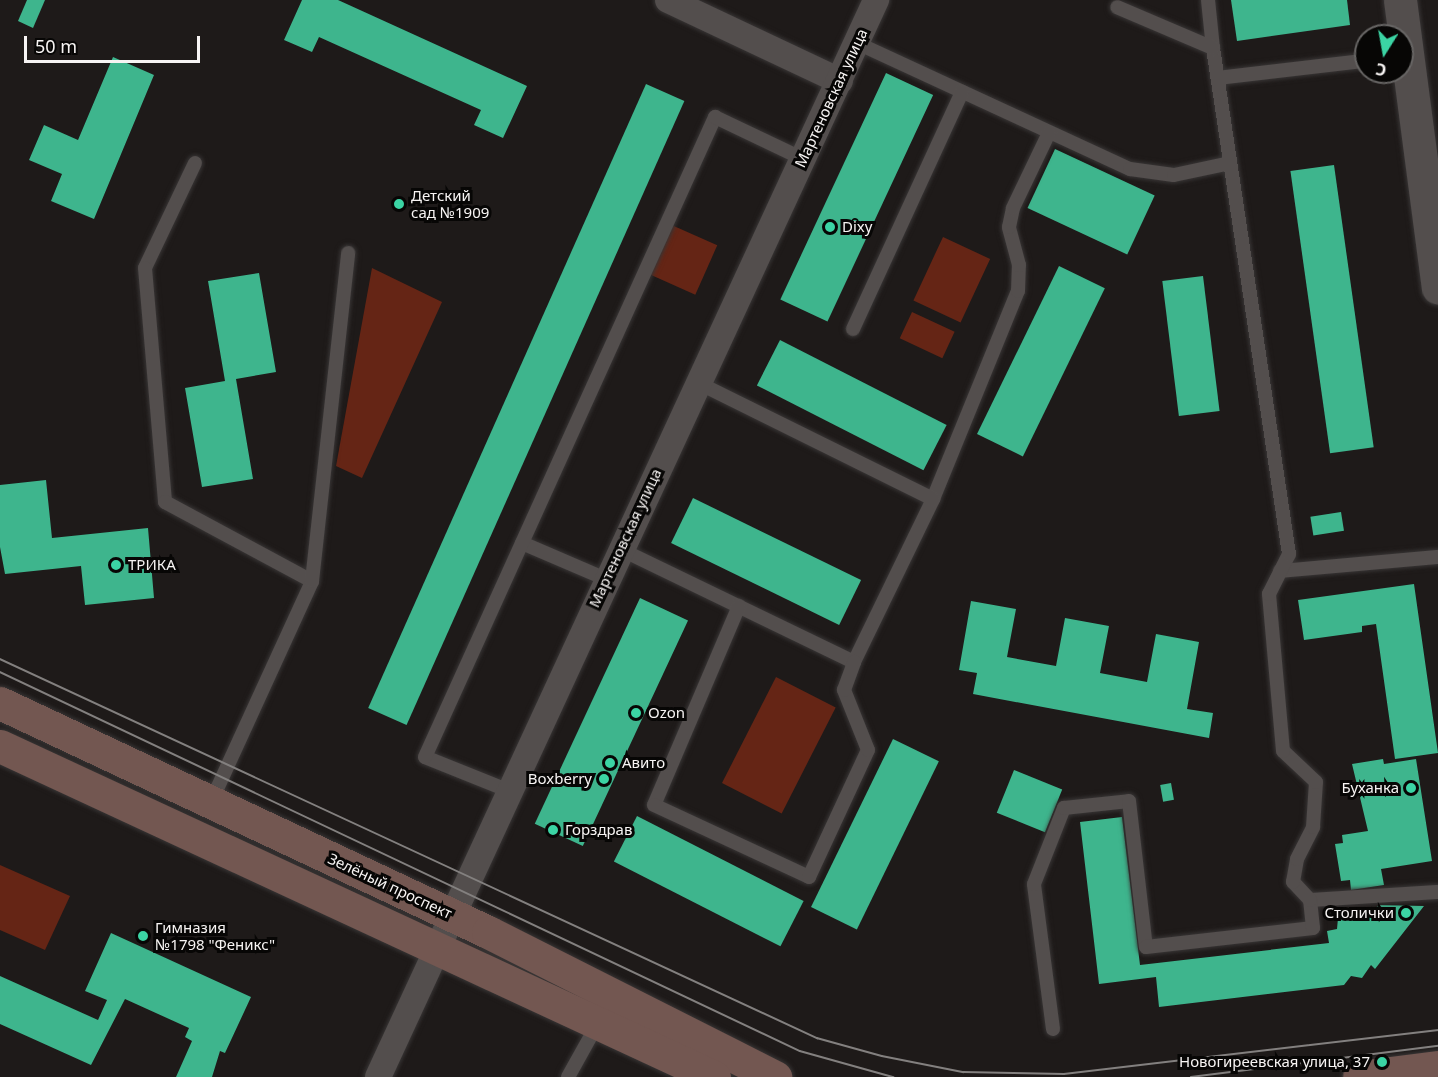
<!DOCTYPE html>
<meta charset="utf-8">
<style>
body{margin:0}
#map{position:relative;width:1438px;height:1077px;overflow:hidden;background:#1e1a19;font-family:"Noto Sans",sans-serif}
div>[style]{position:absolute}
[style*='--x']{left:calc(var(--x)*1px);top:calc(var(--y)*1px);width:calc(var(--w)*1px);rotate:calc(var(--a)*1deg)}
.green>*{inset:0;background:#652515;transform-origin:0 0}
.building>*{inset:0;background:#3eb58d;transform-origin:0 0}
.roads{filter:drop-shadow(0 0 2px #383535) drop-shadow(0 0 2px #383535)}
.service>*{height:14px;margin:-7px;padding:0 7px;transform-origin:7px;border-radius:7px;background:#534e4d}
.minor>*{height:26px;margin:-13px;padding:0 13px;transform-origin:13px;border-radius:13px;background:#534e4d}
.tertiary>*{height:33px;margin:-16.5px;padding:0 16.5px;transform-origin:16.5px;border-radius:16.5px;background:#534e4d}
.secondary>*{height:33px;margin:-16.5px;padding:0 16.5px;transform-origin:16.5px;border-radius:16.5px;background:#735751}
.tram>*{height:1.5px;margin:-0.75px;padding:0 0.75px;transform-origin:0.75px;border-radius:0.75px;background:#83807f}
.dots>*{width:16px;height:16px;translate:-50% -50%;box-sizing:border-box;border:3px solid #070605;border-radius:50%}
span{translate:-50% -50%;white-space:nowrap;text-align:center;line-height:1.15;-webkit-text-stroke:6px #070605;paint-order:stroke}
.street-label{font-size:15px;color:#f7f4f3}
.poi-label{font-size:15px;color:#f7f4f3}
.left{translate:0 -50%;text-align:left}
.right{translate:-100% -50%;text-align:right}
.north{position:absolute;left:1354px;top:24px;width:60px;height:60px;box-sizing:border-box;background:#070605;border:2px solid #676564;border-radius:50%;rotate:191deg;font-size:16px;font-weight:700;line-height:24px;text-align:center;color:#f7f4f3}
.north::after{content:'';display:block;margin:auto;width:21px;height:27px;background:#3bd4a4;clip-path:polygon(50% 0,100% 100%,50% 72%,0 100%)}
.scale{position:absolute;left:24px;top:36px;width:176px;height:27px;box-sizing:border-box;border:3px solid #f7f4f3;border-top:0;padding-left:8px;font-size:18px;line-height:21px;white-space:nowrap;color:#f7f4f3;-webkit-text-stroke:4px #070605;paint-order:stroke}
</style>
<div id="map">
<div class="green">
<div style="left:667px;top:223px;width:55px;height:54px;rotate:24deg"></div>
<div style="left:943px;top:237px;width:52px;height:70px;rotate:25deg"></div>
<div style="clip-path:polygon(372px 268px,442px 302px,362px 478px,336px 466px)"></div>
<div style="left:912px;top:312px;width:47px;height:29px;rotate:25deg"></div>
<div style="left:776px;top:677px;width:67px;height:119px;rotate:27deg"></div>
<div style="clip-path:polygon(0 865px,70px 896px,45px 950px,0 930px)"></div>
</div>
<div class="building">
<div style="clip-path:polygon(27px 0,45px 0,33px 28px,18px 21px)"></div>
<div style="clip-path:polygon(302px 0,338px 0,527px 86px,503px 138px,474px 125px,481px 110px,319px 37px,312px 52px,284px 40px)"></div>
<div style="clip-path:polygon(1231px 0,1347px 0,1350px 25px,1237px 41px)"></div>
<div style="clip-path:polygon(113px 57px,154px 75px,94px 219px,51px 201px,62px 174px,29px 160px,44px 125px,78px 140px)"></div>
<div style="left:886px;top:73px;width:52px;height:250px;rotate:25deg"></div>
<div style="left:646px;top:84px;width:42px;height:683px;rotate:24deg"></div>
<div style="left:1055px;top:149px;width:110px;height:65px;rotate:25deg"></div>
<div style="left:1334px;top:165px;width:285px;height:44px;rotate:82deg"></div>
<div style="left:1059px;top:266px;width:51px;height:187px;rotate:26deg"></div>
<div style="clip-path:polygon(259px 273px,276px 372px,236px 379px,253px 479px,202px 487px,185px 388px,225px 381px,208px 281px)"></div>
<div style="left:1203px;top:276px;width:136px;height:41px;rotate:83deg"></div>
<div style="left:780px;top:340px;width:187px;height:51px;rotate:27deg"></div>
<div style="clip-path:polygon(46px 480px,52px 538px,148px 528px,154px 598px,85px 605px,81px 566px,5px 574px,0 547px,0 485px)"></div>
<div style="left:693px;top:498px;width:187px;height:50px;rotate:26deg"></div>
<div style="left:1341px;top:512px;width:19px;height:31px;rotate:81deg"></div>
<div style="clip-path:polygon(1414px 584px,1438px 753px,1395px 759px,1376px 624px,1362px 626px,1362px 632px,1304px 640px,1298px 600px)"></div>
<div style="left:640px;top:598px;width:53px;height:249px;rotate:25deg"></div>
<div style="clip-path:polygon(971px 601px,1016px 609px,1007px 657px,1056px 666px,1065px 618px,1109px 626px,1100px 673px,1147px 682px,1156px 634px,1199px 642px,1187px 709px,1213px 713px,1209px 738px,973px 694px,977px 673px,959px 670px)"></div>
<div style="left:893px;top:739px;width:51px;height:187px;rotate:26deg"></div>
<div style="clip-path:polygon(1383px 759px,1384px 764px,1416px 759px,1432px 861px,1381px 869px,1384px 885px,1351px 890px,1350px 880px,1341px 881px,1335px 844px,1343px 843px,1342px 835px,1368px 831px,1352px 764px)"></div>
<div style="left:1014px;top:770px;width:52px;height:46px;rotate:22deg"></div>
<div style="left:1171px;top:783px;width:17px;height:11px;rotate:80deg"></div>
<div style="left:637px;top:816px;width:187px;height:51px;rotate:27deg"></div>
<div style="clip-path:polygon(1122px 817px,1140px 965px,1329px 943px,1327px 931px,1337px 929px,1338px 918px,1345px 913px,1358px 913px,1366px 920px,1379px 905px,1424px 906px,1375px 969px,1371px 965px,1362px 978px,1351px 976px,1344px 985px,1159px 1007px,1156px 977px,1099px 984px,1080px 822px)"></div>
<div style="clip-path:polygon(111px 933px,251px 997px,225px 1053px,220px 1051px,212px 1077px,176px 1077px,192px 1041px,185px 1037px,189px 1028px,125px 999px,91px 1065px,0 1024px,0 976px,98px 1020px,107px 1000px,85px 991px)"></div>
</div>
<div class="roads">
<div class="service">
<div style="--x:1208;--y:0;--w:48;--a:84.1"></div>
<div style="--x:857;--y:43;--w:301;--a:24.8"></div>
<div style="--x:1130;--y:169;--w:44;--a:7.8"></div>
<div style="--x:1174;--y:175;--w:57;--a:-12.1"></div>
<div style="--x:1218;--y:78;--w:145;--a:-6.7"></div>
<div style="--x:195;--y:163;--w:116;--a:115.5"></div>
<div style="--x:145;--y:268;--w:235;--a:85.1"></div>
<div style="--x:165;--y:502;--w:167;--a:28.3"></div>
<div style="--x:853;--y:329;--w:261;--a:-65.3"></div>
<div style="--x:933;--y:499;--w:225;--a:-67.8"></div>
<div style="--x:1018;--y:291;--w:26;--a:-88"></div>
<div style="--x:1019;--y:265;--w:39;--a:-105"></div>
<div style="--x:1009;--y:227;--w:19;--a:-78"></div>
<div style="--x:1013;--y:208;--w:83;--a:-64.4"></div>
<div style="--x:522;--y:543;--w:91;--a:23.2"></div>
<div style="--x:620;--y:549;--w:260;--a:25.8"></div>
<div style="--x:854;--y:662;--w:181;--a:-64.1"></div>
<div style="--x:933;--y:499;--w:262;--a:-153.7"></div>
<div style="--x:1280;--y:571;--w:159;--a:-5.1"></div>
<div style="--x:739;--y:606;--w:216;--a:113.1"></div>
<div style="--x:654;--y:805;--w:171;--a:24.9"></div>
<div style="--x:809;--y:877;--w:140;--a:-65.1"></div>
<div style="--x:868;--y:750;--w:65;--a:-111.8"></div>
<div style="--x:844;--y:690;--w:30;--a:-70"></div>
<div style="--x:507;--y:790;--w:88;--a:-158.1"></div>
<div style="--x:425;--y:757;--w:703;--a:-65.62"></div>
<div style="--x:715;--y:117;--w:98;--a:25.5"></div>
<div style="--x:211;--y:802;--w:243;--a:-65.4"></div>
<div style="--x:312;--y:581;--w:330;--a:-83.7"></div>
<div style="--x:1310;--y:900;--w:128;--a:-3.6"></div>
<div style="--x:1053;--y:1029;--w:146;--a:-97.5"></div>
<div style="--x:1034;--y:884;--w:82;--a:-68.5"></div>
<div style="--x:1064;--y:808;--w:65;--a:-6.1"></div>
<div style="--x:1129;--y:801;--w:147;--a:83.4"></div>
<div style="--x:1146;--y:947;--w:168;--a:-6.5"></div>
<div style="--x:1313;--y:928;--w:28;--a:-96"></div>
<div style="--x:1310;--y:900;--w:25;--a:-133"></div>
<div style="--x:1293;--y:882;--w:23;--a:-80"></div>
<div style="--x:1297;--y:859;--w:36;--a:-63"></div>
<div style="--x:1313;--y:827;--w:45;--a:-86.2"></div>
<div style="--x:1316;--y:782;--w:45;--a:-136.8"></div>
<div style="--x:1283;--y:751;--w:158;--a:-95.1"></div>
<div style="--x:1269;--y:594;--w:45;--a:-63.4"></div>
<div style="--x:1289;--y:554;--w:512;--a:-98.54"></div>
<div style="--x:1213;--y:48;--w:104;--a:-156.9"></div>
<div style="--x:568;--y:1077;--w:62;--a:-60.9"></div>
</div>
<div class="minor">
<div style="--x:668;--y:0;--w:190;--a:25.2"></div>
<div style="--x:378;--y:1077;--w:1187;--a:-65.18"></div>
</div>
<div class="tertiary">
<div style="--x:1400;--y:0;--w:290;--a:82.5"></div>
</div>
<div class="secondary">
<div style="--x:0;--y:703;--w:539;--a:25.14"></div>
<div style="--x:488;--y:932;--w:322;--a:26.8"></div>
<div style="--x:0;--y:746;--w:787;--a:24.87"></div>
<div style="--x:1359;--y:1077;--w:80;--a:-7.2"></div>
</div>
</div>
<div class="tram">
<div style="--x:0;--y:659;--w:901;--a:24.89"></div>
<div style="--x:817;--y:1038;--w:67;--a:15.5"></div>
<div style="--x:882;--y:1056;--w:83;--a:11.2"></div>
<div style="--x:963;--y:1072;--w:101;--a:1.1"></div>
<div style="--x:1064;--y:1074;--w:377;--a:-6.7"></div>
<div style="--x:0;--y:672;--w:885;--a:25.35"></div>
<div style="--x:800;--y:1051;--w:97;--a:15.6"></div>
<div style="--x:1191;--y:1077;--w:249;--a:-7.2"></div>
</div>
<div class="dots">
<div style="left:399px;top:204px;background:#3bd4a4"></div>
<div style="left:830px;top:227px;background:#3bd4a4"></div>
<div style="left:116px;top:565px;background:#3bd4a4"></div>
<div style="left:636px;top:713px;background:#3bd4a4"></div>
<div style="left:610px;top:763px;background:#3bd4a4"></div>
<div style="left:604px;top:779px;background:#3bd4a4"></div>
<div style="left:1411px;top:788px;background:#3bd4a4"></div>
<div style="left:553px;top:830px;background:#3bd4a4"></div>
<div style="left:1406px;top:913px;background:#3bd4a4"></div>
<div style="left:143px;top:936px;background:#3bd4a4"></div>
<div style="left:1382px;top:1062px;background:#3bd4a4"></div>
</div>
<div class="street-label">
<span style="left:831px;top:98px;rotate:-65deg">Мартеновская улица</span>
<span style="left:625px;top:538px;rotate:-65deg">Мартеновская улица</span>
<span style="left:390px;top:886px;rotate:25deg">Зелёный проспект</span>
</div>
<div class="poi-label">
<span class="left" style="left:411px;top:204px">Детский<br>сад №1909</span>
<span class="left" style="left:842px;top:227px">Dixy</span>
<span class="left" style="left:128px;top:565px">ТРИКА</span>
<span class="left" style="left:648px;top:713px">Ozon</span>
<span class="left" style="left:622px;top:763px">Авито</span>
<span class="right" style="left:592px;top:779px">Boxberry</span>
<span class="right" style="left:1399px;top:788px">Буханка</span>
<span class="left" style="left:565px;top:830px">Горздрав</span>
<span class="right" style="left:1394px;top:913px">Столички</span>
<span class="left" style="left:155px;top:936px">Гимназия<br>№1798 "Феникс"</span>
<span class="right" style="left:1370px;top:1062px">Новогиреевская улица, 37</span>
</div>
<div class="north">С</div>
<div class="scale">50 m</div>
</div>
